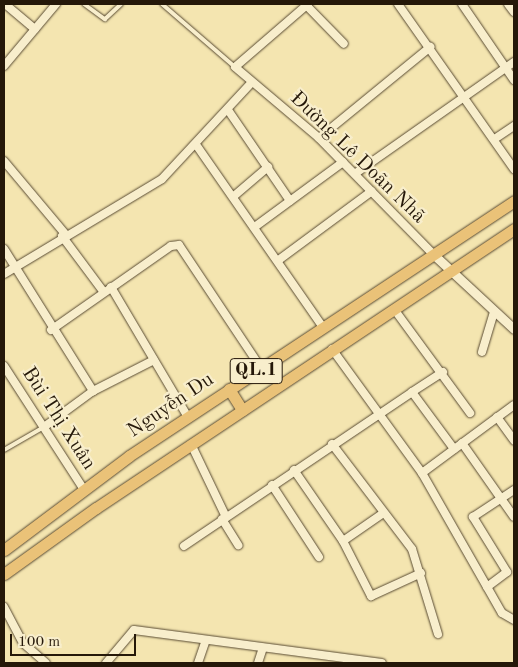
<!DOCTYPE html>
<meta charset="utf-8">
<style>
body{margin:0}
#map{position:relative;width:518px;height:667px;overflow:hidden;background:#f4e5b0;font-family:"Old Standard TT",serif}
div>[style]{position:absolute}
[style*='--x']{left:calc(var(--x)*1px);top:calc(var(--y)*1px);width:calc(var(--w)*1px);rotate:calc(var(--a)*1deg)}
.roads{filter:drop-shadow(0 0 1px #594b33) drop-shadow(0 0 1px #594b33)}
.service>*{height:4px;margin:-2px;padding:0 2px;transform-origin:2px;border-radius:2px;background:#f8eecc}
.minor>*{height:8px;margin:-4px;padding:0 4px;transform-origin:4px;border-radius:4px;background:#f8eecc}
.tertiary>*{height:9px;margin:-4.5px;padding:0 4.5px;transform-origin:4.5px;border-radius:4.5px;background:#f8eecc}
.primary>*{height:11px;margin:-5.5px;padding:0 5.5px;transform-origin:5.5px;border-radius:5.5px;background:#eac278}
span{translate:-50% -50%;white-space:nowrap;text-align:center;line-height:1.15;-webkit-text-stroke:4.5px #f8eecc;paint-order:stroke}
.shield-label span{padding:1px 4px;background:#f8eecc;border:1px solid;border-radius:4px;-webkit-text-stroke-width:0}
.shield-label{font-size:19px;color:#251809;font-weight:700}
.street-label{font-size:20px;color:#251809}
.frame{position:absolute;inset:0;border:5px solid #251809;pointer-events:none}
.scale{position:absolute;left:10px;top:634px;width:126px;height:22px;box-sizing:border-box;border:2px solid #251809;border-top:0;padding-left:6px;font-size:15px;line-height:18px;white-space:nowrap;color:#251809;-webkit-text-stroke:4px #f8eecc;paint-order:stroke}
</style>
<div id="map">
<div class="roads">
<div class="service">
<div style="--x:84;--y:4;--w:26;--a:36"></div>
<div style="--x:105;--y:19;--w:22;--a:-43"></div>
<div style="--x:162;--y:4;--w:96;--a:40.8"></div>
<div style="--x:4;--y:450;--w:46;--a:-29.9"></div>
</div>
<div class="minor">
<div style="--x:5;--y:4;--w:39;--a:40"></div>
<div style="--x:308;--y:4;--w:96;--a:139.2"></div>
<div style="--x:235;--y:67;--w:110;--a:40.2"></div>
<div style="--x:319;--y:138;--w:163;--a:45.5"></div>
<div style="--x:398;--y:4;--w:202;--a:54.9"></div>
<div style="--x:462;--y:4;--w:92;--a:55.6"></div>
<div style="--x:508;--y:4;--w:10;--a:53"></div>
<div style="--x:306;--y:5;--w:54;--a:45.7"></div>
<div style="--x:4;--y:66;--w:81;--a:-50"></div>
<div style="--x:228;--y:110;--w:110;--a:55.7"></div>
<div style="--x:319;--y:138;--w:144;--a:-39.3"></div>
<div style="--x:496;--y:138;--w:22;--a:-34"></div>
<div style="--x:197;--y:146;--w:221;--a:55.2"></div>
<div style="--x:4;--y:161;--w:97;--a:50"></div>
<div style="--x:356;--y:173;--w:193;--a:-35.1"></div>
<div style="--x:234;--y:196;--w:45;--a:-40.5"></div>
<div style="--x:256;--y:226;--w:108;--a:-36.3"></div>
<div style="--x:62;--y:236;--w:69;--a:53.3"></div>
<div style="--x:4;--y:249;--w:168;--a:57.9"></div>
<div style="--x:280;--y:259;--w:114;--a:-36.5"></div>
<div style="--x:4;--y:274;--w:184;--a:-31"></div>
<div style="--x:162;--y:179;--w:132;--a:-47.1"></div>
<div style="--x:111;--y:287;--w:151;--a:59.4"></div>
<div style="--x:394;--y:309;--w:129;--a:53.8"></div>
<div style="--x:51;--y:330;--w:146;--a:-35"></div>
<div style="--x:171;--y:246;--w:8;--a:-7"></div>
<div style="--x:179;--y:245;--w:148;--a:56.3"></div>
<div style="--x:332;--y:349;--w:153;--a:54"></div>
<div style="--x:422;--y:473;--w:161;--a:60.3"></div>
<div style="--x:502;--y:613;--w:14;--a:30"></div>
<div style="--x:482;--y:352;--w:42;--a:-73.3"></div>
<div style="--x:4;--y:366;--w:149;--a:57.1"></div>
<div style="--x:412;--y:392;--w:37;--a:-33"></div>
<div style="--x:497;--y:417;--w:29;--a:54"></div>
<div style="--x:44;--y:427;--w:61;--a:-36.3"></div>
<div style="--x:93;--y:391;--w:68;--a:-26.9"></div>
<div style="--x:462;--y:443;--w:90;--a:54.9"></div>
<div style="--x:191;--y:444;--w:81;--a:64.4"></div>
<div style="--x:332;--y:444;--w:132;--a:52.7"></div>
<div style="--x:412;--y:549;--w:89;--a:73"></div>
<div style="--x:294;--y:470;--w:86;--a:55.4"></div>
<div style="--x:343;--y:541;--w:62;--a:63"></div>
<div style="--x:371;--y:596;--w:55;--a:-24.7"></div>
<div style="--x:422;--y:473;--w:114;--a:-36.5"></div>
<div style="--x:272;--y:485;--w:86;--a:56.9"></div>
<div style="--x:222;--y:519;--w:31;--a:58"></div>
<div style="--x:343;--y:541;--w:47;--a:-34.7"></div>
<div style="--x:184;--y:546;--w:275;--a:-34"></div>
<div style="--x:412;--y:392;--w:71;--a:53.6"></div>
<div style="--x:487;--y:587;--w:25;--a:-37"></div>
<div style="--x:507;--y:572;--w:65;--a:-121.7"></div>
<div style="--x:473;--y:517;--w:49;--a:-33.4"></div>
<div style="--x:4;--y:607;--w:41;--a:62.2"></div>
<div style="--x:23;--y:643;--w:30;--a:41"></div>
<div style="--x:106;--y:663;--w:43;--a:-49.7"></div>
<div style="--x:134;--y:630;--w:250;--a:7.6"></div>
<div style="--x:198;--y:663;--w:24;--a:-71"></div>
<div style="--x:258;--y:663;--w:16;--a:-72"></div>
</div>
<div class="tertiary">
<div style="--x:433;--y:254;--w:110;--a:42.8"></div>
</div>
<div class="primary">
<div style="--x:229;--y:389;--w:25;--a:58"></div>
<div style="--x:4;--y:550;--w:156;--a:-36.9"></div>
<div style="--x:129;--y:456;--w:462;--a:-33.5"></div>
<div style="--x:4;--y:574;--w:113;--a:-35.7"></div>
<div style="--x:96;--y:508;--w:503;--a:-33.72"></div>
</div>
</div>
<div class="shield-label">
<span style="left:256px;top:371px">QL.1</span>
</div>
<div class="street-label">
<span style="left:357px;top:158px;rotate:44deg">Đường Lê Doãn Nhã</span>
<span style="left:171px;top:406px;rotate:-34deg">Nguyễn Du</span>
<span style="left:58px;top:419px;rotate:57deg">Bùi Thị Xuân</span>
</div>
<div class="frame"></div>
<div class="scale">100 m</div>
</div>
